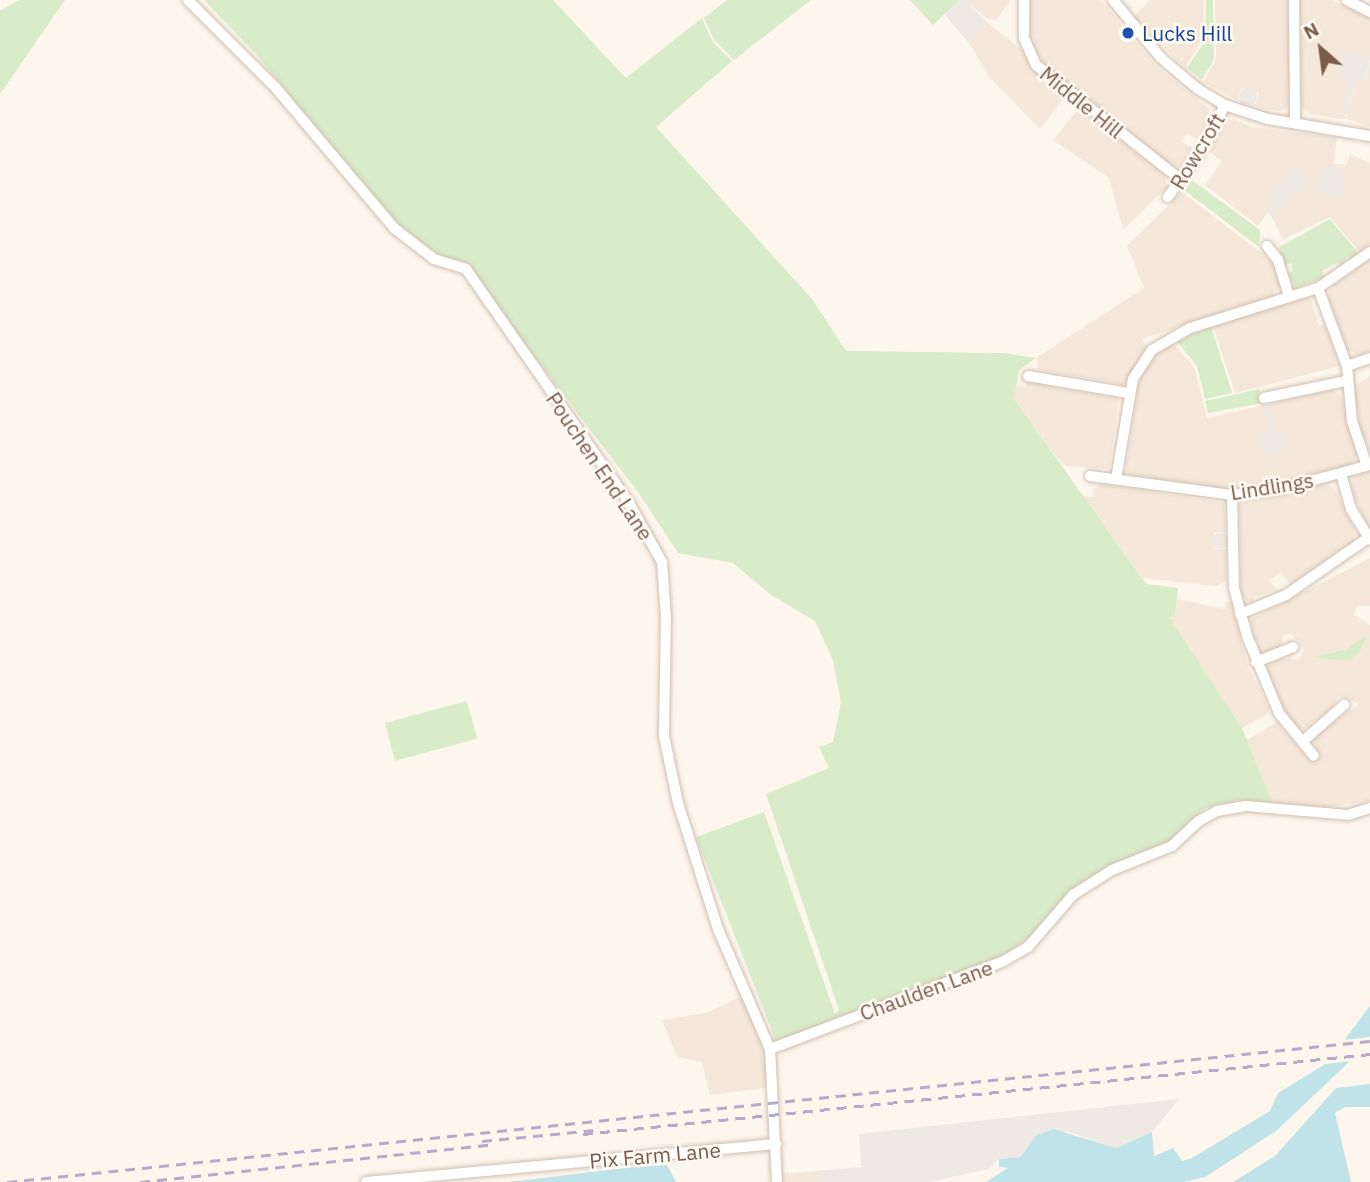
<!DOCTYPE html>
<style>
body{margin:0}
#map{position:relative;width:1370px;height:1182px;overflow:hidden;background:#fdf6ec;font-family:"IBM Plex Sans",sans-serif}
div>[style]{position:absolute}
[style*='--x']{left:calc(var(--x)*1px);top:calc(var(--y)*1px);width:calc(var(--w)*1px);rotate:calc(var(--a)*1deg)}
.residential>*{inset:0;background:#f5e8da}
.industrial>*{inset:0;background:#efe9e4}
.round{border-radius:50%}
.green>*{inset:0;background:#d8ecc9;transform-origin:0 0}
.water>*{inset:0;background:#bfe3e8}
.pier>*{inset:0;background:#fdf6ec}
.roads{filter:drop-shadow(0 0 2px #d1beb0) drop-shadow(0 0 2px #d1beb0)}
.minor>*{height:10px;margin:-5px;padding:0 5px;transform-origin:5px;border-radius:5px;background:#fff}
.rail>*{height:2.5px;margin-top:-1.25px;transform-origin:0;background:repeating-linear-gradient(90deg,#b9a8c9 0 10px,transparent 0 17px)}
.dots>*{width:19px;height:19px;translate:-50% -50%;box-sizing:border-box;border:4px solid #fffaf3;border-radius:50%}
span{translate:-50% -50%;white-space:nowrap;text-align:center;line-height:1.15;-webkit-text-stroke:5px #fffaf3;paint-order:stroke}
.transit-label{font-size:21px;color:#164399}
.left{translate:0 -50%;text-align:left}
.street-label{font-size:21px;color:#7a5c4d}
.north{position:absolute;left:1286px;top:14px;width:70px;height:70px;-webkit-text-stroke:5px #fffaf3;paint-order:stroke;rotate:332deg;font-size:19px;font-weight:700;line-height:28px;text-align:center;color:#7a5c4d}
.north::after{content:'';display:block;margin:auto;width:24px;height:32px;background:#7a5c4d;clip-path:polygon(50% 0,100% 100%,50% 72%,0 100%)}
</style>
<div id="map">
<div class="residential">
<div style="clip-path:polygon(965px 0,1011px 0,996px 20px,986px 18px)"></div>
<div style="clip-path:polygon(1030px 0,1101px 0,1155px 65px,1209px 109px,1211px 116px,1198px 140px,1187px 134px,1182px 141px,1193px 149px,1183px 165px,1173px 167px,1047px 69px,1030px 40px)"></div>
<div style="clip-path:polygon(1150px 0,1204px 0,1203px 38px,1185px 68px,1164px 48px,1173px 40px,1161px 27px,1152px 34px,1134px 17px)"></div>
<div style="clip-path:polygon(1215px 0,1288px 0,1291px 105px,1280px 111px,1255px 107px,1259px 93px,1242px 87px,1237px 100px,1203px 82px,1216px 59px)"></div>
<div style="clip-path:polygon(1299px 0,1332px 0,1370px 18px,1370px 57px,1344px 51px,1339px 75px,1349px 83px,1340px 119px,1310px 114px,1302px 108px)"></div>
<div style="clip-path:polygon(987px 22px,1021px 49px,1033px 70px,1065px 97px,1040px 129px,990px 78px,969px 43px)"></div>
<div style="clip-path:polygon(1370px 60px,1370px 127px,1346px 119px,1354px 87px,1359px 79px,1366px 80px)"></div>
<div style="clip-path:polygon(1079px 108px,1165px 175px,1166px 188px,1123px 230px,1109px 178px,1053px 140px)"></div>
<div style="clip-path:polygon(1233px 119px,1252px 127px,1337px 138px,1333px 168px,1316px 193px,1344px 174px,1338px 173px,1338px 164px,1346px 165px,1350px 154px,1370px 163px,1370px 244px,1360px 253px,1330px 217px,1283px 240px,1272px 217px,1309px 180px,1296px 169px,1258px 226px,1205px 185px,1222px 161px,1210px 152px,1225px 122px)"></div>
<div style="clip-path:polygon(1182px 192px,1273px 262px,1281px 284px,1273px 296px,1142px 339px,1147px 348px,1124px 384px,1039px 370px,1036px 358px,1144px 288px,1127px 246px)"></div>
<div style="clip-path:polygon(1370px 260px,1370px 352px,1361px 356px,1347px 350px,1328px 297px,1332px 286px)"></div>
<div style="clip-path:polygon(1306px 297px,1311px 299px,1319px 326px,1325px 324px,1340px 366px,1235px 393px,1213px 326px)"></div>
<div style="clip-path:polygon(1173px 343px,1195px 369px,1207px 418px,1263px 405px,1268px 431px,1263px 454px,1289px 449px,1272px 430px,1267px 405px,1332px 390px,1342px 397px,1358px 455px,1351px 466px,1255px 488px,1221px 489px,1125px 474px,1140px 377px,1156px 355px)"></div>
<div style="clip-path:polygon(1370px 376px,1370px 452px,1360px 427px,1353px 387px)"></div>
<div style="clip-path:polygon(1026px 382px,1119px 399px,1109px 469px,1066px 466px,1054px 454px,1014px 399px,1016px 386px,1026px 387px)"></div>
<div style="clip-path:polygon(1370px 471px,1370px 532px,1350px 486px,1355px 476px)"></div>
<div style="clip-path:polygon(1327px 483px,1335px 489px,1355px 530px,1353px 541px,1290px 585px,1281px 572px,1270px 580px,1276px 589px,1253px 598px,1253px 604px,1241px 597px,1239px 503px)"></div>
<div style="clip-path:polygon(1102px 484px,1224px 503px,1226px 532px,1214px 533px,1214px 549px,1226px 549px,1226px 581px,1216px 586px,1142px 578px,1083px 496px,1093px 497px,1094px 489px)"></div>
<div style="clip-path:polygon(1370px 558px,1370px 606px,1357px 606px,1354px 614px,1370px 625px,1370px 801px,1310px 810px,1273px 804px,1247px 740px,1277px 722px,1311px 762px,1320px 757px,1313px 738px,1359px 704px,1339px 696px,1332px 707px,1300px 732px,1282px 708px,1264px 669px,1276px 659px,1299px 659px,1304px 650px,1291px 633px,1283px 636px,1281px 647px,1261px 653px,1249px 620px)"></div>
<div style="clip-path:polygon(1177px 599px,1225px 609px,1226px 602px,1231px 602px,1249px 669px,1269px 708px,1267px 714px,1242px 728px,1168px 616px,1175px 617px)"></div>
<div style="clip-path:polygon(741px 996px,759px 1033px,772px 1087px,710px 1095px,702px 1062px,677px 1057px,662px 1020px,706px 1013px)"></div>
<div style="clip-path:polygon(817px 1171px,817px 1182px,777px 1182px,777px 1174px)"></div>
</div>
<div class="industrial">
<div style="clip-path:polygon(959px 0,965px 0,987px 22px,969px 43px,944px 14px)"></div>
<div class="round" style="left:1155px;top:29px;width:16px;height:16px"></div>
<div style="clip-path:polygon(1344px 51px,1370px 57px,1366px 80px,1359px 79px,1354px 87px,1346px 119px,1340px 119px,1348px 83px,1339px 76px)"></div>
<div class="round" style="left:1239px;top:88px;width:18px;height:18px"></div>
<div style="clip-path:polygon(1334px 163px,1338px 164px,1338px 173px,1345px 174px,1341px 197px,1316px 193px,1321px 170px,1328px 172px)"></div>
<div style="clip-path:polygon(1296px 168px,1309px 180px,1272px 217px,1268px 212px,1275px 196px,1270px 191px)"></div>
<div style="clip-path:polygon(1263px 405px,1267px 405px,1274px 432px,1285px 431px,1289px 449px,1263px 455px,1258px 434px,1268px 431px)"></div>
<div class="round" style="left:1212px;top:533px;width:16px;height:16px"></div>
<div style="clip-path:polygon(1179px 1099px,1152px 1132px,1116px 1148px,1066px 1131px,1021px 1157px,999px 1159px,989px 1169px,929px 1182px,817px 1182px,817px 1171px,861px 1167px,859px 1134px)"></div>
</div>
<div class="green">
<div style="clip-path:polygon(19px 0,65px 0,0 94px,0 11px)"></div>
<div style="clip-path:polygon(204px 0,553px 0,626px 78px,702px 18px,713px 42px,732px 61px,656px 127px,812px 299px,846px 351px,1002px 353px,1036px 358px,1019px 370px,1014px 399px,1146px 584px,1178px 588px,1175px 617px,1169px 617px,1242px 728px,1273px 804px,1238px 800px,1204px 809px,1166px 844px,1089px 878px,1064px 897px,1031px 936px,991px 964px,776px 1041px,696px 837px,764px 812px,835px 1014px,839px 1010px,766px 794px,829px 768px,819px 747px,833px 742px,841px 703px,833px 660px,815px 621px,771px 595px,733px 563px,678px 553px,640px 495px,463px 263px,437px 254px,394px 222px,256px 54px)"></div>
<div style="clip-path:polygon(727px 0,811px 0,734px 60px,714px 40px,704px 18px)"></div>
<div style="clip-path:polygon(910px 0,959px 0,933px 25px)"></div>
<div style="clip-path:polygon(1206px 0,1213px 0,1214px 59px,1202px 80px,1187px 68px,1205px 41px)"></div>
<div style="clip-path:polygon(1192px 180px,1260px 230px,1259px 247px,1184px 190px)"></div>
<div style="clip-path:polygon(1330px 219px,1359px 254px,1351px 261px,1347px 256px,1341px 267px,1338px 262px,1322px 271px,1325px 277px,1296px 288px,1287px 273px,1293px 271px,1291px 263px,1284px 265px,1279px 247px)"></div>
<div style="clip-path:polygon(1211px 326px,1232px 393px,1205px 399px,1197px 366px,1177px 341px)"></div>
<div style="clip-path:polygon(1259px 389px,1263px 403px,1208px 413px,1205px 401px)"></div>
<div style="clip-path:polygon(1367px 635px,1359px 653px,1349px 661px,1312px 657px,1345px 650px)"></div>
<div style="left:467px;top:701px;width:39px;height:85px;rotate:75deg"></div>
</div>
<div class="water">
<div style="clip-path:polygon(1370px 1006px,1370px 1036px,1346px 1065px,1276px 1131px,1205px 1177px,1184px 1182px,986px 1182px,1008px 1168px,999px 1167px,999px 1159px,1021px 1157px,1035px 1136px,1053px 1129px,1116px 1148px,1152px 1132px,1154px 1156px,1173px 1148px,1182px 1161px,1192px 1158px,1270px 1111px,1278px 1093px,1327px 1063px)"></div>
<div style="clip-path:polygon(1370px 1084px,1370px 1107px,1345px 1107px,1335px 1113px,1351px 1182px,1233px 1182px,1275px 1156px,1336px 1088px)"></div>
<div style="clip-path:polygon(667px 1165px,676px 1182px,509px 1182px,625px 1168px)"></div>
</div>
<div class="pier">
<div style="clip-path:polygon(1370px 1037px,1352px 1061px,1317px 1065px,1343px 1040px)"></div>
</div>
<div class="roads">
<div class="minor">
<div style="--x:188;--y:0;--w:123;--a:45"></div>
<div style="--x:275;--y:87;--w:185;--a:49.8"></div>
<div style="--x:394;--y:228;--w:51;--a:37.8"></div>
<div style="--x:434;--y:259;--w:34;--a:17"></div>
<div style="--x:466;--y:269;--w:285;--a:55.1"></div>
<div style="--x:629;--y:503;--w:68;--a:60.8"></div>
<div style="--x:662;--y:562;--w:54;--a:85.8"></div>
<div style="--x:666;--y:616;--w:120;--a:91"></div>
<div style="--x:664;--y:736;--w:68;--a:78.2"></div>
<div style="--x:678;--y:803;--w:132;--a:72.4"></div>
<div style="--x:718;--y:929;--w:131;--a:66.6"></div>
<div style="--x:770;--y:1049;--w:133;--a:87"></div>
<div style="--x:1024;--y:0;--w:38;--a:90"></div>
<div style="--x:1024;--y:38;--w:30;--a:66"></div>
<div style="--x:1036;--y:65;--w:185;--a:38.4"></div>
<div style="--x:1113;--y:0;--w:75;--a:50.4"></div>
<div style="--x:1161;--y:58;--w:48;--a:40"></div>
<div style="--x:1198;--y:89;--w:31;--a:31"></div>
<div style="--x:1225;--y:105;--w:45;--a:18"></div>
<div style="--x:1268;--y:119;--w:103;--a:9.5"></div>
<div style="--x:1294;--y:0;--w:122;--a:89.5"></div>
<div style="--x:1347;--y:0;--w:26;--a:28"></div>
<div style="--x:1168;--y:197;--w:68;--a:-55.1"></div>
<div style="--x:1207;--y:141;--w:40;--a:-63.4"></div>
<div style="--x:1267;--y:246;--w:18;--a:52"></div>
<div style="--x:1278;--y:260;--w:38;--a:73"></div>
<div style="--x:1318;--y:288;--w:83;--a:69.6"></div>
<div style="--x:1347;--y:366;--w:55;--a:84.8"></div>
<div style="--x:1352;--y:421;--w:47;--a:71.6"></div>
<div style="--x:1347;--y:366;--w:24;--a:-19"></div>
<div style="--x:1028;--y:376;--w:102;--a:9.6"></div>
<div style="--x:1264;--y:398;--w:84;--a:-11.7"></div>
<div style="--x:1341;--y:474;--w:36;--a:74"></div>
<div style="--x:1351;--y:509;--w:36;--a:58"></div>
<div style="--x:1090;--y:476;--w:143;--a:7.6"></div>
<div style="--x:1232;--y:495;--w:49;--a:-7"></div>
<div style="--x:1281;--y:489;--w:92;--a:-15.1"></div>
<div style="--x:1116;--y:479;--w:101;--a:-80.4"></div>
<div style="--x:1133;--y:379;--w:35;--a:-57"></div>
<div style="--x:1152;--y:350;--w:44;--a:-30.1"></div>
<div style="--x:1190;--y:328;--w:134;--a:-17.4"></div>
<div style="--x:1318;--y:288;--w:63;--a:-34.7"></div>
<div style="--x:1232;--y:495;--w:93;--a:88.8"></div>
<div style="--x:1234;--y:588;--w:50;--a:74.8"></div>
<div style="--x:1247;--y:636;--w:83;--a:67.4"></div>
<div style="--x:1279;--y:713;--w:55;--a:50.9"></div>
<div style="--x:1240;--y:614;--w:50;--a:-22.4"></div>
<div style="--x:1286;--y:595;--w:100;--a:-34.8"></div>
<div style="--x:1256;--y:662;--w:40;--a:-22"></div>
<div style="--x:1303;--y:741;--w:55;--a:-41.3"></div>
<div style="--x:770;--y:1049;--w:248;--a:-20.6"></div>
<div style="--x:1002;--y:962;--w:30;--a:-30"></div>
<div style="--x:1028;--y:947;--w:69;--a:-49.1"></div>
<div style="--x:1073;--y:895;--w:46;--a:-32.7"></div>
<div style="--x:1112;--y:870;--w:65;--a:-21.8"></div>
<div style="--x:1172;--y:846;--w:37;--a:-43"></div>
<div style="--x:1199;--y:821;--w:21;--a:-29"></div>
<div style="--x:1217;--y:811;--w:29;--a:-10"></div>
<div style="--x:1246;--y:806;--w:102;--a:5"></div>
<div style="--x:1348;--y:815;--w:23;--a:-18"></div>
<div style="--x:366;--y:1182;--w:412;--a:-5.3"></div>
</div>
</div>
<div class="rail">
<div style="--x:583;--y:1134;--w:791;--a:-5.8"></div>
<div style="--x:482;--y:1141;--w:113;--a:-5.6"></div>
<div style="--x:7;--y:1182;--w:1370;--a:-5.91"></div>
<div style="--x:140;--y:1182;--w:355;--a:-6.1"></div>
</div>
<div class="dots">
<div style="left:1128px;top:33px;background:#1a4fb4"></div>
</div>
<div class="transit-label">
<span class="left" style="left:1142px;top:33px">Lucks Hill</span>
</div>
<div class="street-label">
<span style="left:1082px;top:102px;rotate:39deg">Middle Hill</span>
<span style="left:1197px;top:151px;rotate:-59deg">Rowcroft</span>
<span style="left:600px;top:466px;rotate:56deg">Pouchen End Lane</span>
<span style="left:1272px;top:486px;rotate:-9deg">Lindlings</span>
<span style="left:926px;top:990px;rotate:-20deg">Chaulden Lane</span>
<span style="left:655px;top:1155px;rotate:-5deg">Pix Farm Lane</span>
</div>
<div class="north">N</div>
</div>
